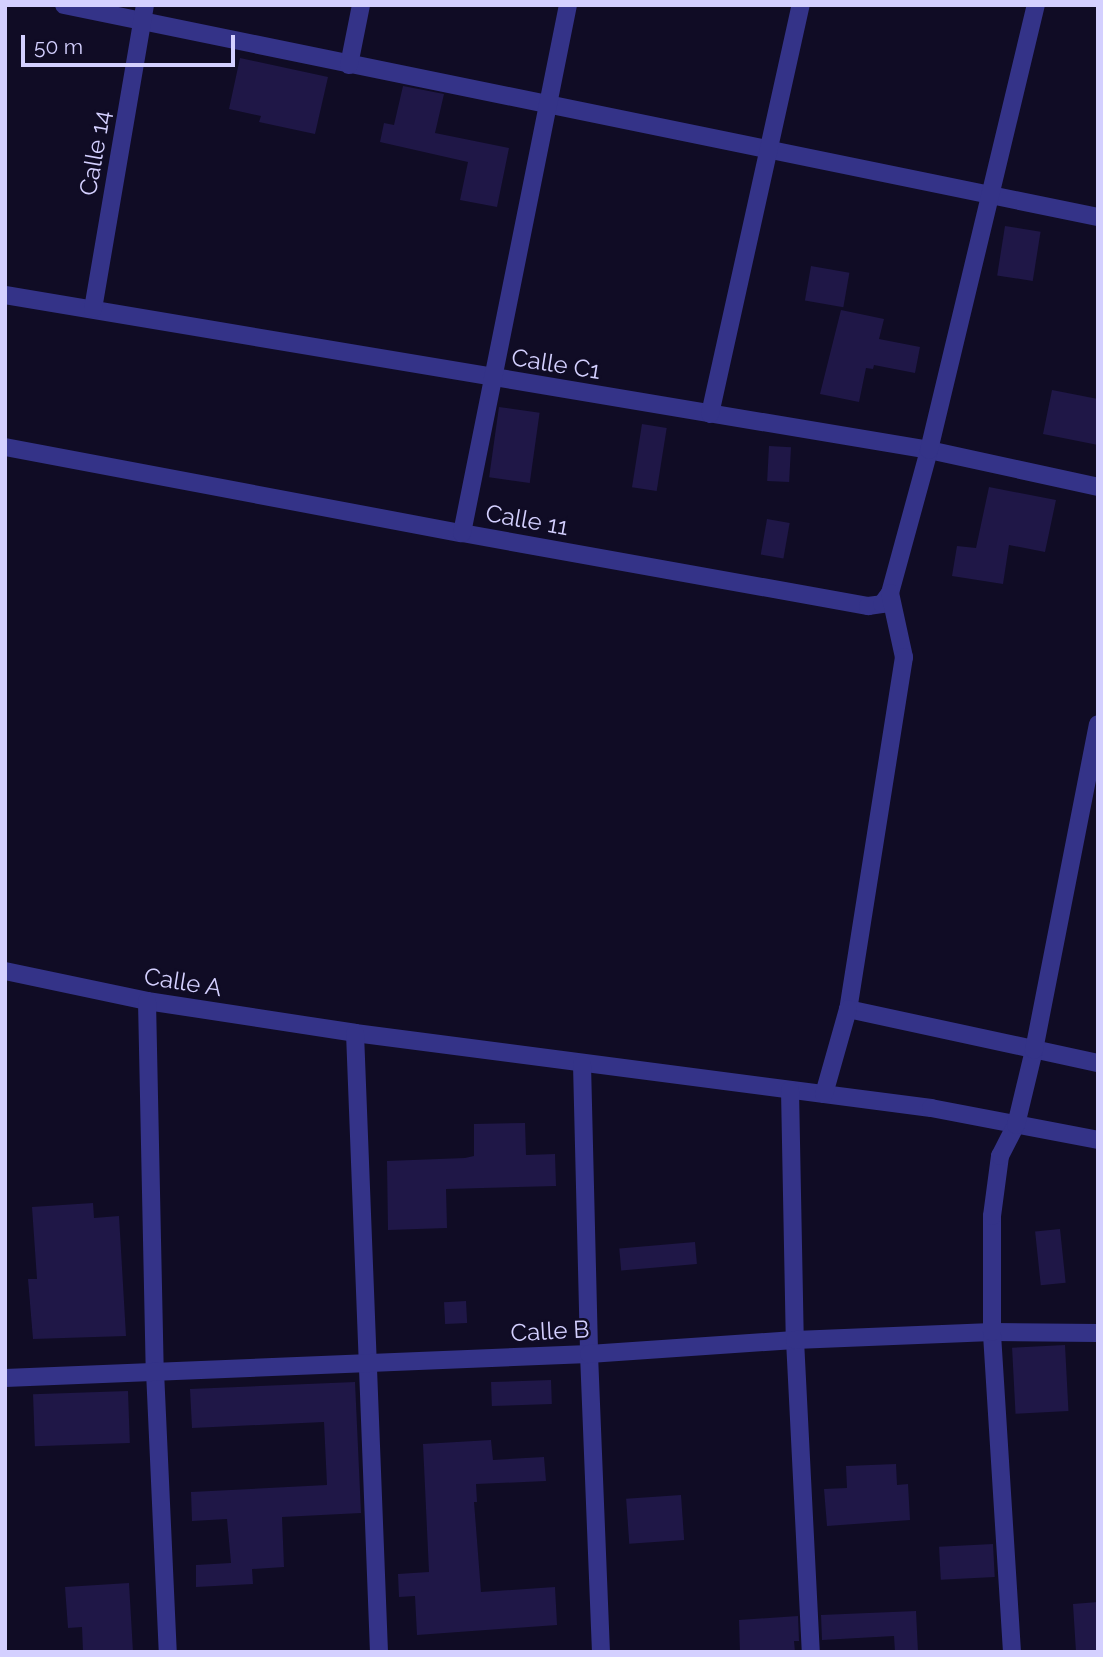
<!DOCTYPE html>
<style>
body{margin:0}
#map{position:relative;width:1103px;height:1657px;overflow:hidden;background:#100c25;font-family:Raleway,sans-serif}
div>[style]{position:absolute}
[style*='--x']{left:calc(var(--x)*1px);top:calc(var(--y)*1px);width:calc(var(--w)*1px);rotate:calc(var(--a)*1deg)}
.building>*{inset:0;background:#1f1747;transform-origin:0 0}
.street>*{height:18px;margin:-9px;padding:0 9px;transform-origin:9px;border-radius:9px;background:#343388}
span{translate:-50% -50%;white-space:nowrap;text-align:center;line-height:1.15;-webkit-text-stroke:5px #100c25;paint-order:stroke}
.street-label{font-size:24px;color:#d4d0ff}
.frame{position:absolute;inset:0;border:7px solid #d4d0ff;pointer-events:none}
.scale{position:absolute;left:21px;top:35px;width:214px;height:32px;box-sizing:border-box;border:4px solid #d4d0ff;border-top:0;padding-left:9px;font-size:21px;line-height:24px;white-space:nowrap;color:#d4d0ff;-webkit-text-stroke:5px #100c25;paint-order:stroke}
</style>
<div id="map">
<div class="building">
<div style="clip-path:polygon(240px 58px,328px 77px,315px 134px,259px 122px,261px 116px,229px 109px)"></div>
<div style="clip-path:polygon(403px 86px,444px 94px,435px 133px,509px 148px,497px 207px,460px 200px,468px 162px,380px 142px,384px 123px,394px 125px)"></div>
<div style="left:1005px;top:226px;width:36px;height:50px;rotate:9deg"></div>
<div style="left:811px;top:266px;width:39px;height:35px;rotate:10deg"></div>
<div style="clip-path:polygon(841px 310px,884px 319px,879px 339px,920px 347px,915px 373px,874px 365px,873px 369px,866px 368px,859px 402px,820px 394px)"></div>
<div style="clip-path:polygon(1052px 390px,1098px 399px,1098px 445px,1043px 434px)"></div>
<div style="left:499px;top:407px;width:41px;height:71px;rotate:8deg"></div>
<div style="left:642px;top:424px;width:25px;height:64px;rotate:9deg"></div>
<div style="left:769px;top:446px;width:22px;height:35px;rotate:3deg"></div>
<div style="clip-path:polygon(989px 487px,1056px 500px,1045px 552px,1009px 545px,1003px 584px,952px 576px,957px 546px,976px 548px)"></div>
<div style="left:767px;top:519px;width:23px;height:36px;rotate:10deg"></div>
<div style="clip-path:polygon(525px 1123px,526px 1155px,555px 1154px,556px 1186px,446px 1189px,447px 1228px,388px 1230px,387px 1161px,465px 1158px,474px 1156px,474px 1124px)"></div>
<div style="clip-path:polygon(93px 1203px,94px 1218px,119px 1216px,126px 1336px,33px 1339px,28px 1279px,37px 1279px,32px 1207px)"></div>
<div style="left:1060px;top:1229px;width:54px;height:25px;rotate:84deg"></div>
<div style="left:695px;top:1242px;width:22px;height:76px;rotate:85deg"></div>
<div style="left:466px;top:1301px;width:22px;height:22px;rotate:87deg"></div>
<div style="left:1065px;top:1345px;width:66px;height:53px;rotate:87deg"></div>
<div style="left:551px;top:1380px;width:24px;height:60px;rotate:88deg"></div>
<div style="clip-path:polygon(355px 1382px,361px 1513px,282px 1517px,284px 1567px,252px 1569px,253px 1584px,196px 1587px,196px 1565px,231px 1563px,227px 1519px,192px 1521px,191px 1492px,327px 1485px,324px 1422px,192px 1428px,190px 1389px)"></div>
<div style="left:128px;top:1391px;width:52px;height:95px;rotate:88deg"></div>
<div style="clip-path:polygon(491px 1440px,493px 1460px,544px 1457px,546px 1481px,476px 1484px,477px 1502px,474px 1502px,481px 1592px,555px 1587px,557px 1625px,417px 1635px,415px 1596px,399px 1597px,398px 1574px,429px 1572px,423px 1444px)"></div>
<div style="clip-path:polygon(896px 1464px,897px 1485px,908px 1484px,910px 1520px,827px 1526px,824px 1489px,847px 1488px,846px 1466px)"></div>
<div style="left:681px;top:1495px;width:45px;height:55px;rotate:86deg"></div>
<div style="left:993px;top:1544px;width:33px;height:54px;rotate:87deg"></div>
<div style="clip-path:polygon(129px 1583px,133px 1652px,83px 1652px,82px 1627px,68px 1628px,65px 1587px)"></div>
<div style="clip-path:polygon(1098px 1602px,1098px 1652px,1076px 1652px,1073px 1604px)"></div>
<div style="clip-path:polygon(916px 1611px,918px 1652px,895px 1652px,894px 1636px,822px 1640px,821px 1615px)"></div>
<div style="clip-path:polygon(798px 1616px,799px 1641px,794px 1641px,795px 1652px,740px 1652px,739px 1620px)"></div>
</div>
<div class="street">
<div style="--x:64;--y:5;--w:1056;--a:11.59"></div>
<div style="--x:349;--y:65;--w:61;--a:-78.7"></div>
<div style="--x:5;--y:295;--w:937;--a:9.52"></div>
<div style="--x:929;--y:450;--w:173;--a:12.3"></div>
<div style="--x:93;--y:309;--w:308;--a:-80.3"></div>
<div style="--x:710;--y:414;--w:419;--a:-77.5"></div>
<div style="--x:5;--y:447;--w:465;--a:10.7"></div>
<div style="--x:462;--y:533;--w:413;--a:10.2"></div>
<div style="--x:868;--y:606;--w:14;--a:-8"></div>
<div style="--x:882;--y:604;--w:14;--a:-54"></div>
<div style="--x:890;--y:593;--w:148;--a:-74.7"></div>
<div style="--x:929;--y:450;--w:458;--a:-76.5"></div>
<div style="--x:462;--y:533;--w:539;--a:-78.65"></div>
<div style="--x:890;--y:593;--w:66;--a:77.7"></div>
<div style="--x:904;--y:657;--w:356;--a:99"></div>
<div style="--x:848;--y:1009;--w:256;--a:12.2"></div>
<div style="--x:5;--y:971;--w:145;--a:11.9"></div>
<div style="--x:147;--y:1001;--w:210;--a:8.7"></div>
<div style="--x:355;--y:1033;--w:581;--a:7.42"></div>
<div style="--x:931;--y:1108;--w:170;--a:10.8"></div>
<div style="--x:147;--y:1001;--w:370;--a:88.8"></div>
<div style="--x:155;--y:1371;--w:281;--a:87.4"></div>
<div style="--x:355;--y:1033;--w:619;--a:87.78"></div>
<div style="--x:582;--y:1064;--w:290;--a:88.6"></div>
<div style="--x:589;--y:1354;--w:298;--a:87.7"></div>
<div style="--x:790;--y:1090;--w:250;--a:88.9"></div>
<div style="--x:795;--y:1340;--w:312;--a:87.1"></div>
<div style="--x:824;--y:1094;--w:88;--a:-74.2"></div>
<div style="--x:5;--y:1378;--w:584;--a:-2.35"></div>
<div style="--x:589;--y:1354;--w:206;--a:-3.9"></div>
<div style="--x:795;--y:1340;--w:197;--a:-2.3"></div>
<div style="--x:992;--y:1332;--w:106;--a:0.5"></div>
<div style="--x:1012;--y:1652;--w:321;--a:-93.6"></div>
<div style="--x:992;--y:1332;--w:116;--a:-90"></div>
<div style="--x:992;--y:1216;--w:61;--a:-82.4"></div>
<div style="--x:1000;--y:1156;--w:35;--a:-63"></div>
<div style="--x:1016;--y:1125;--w:77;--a:-76.5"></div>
<div style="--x:1034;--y:1050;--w:332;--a:-78.9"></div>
</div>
<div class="street-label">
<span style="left:95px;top:153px;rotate:-80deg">Calle 14</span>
<span style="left:556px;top:364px;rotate:9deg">Calle C1</span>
<span style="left:527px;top:520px;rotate:10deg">Calle 11</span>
<span style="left:183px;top:982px;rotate:9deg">Calle A</span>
<span style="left:550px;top:1331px;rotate:-3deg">Calle B</span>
</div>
<div class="frame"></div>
<div class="scale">50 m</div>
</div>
